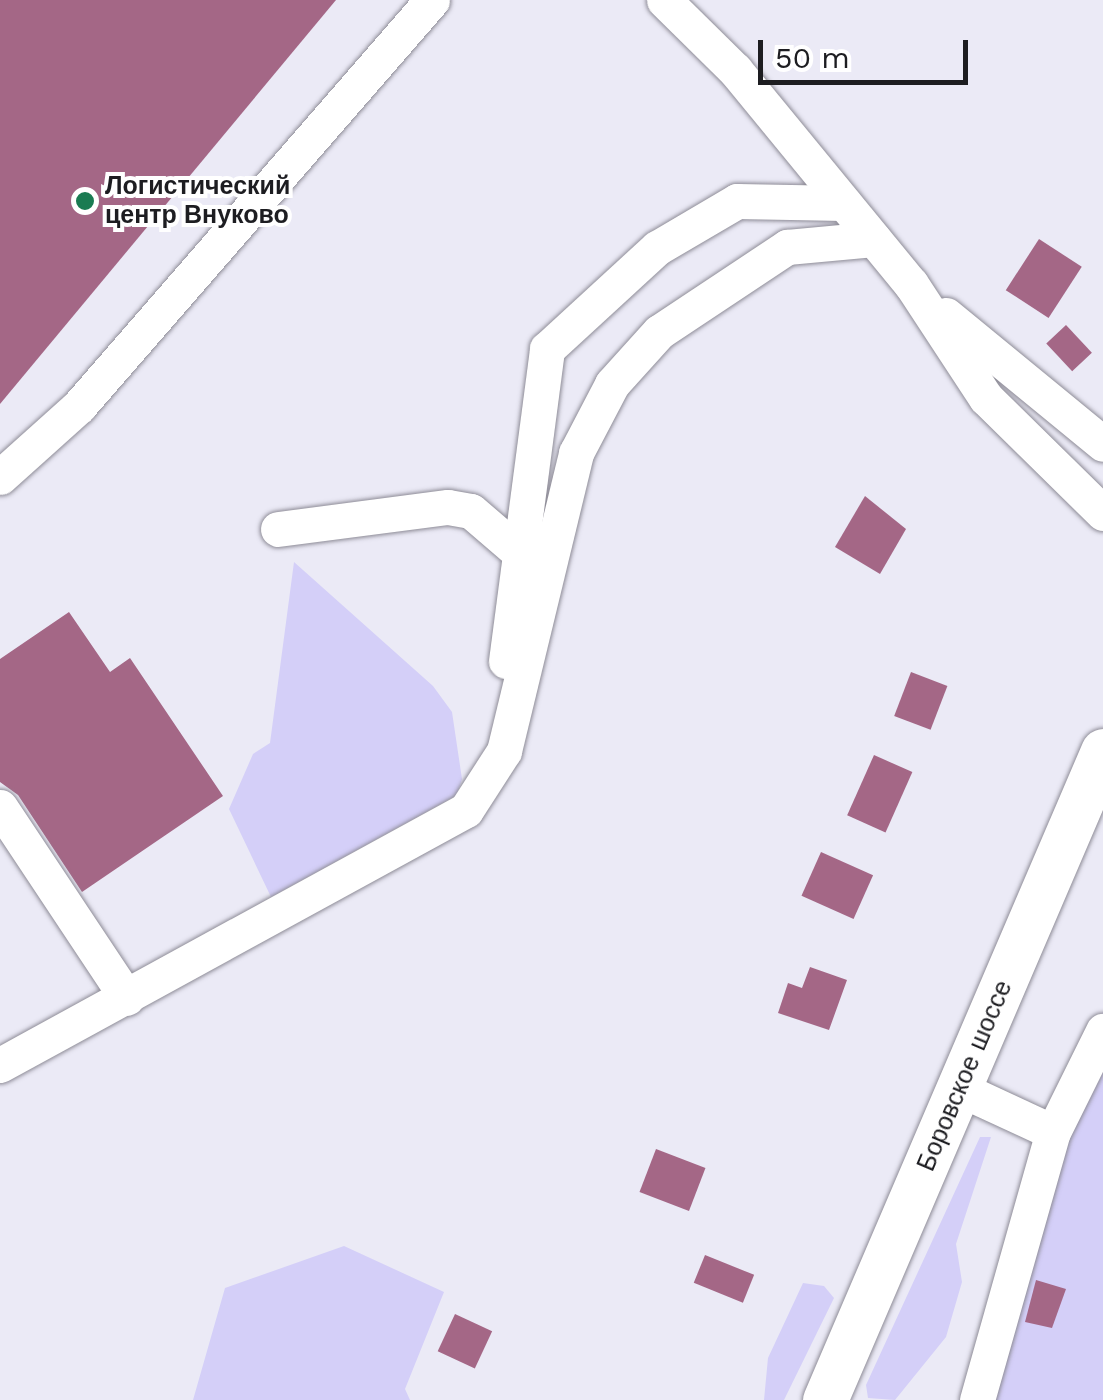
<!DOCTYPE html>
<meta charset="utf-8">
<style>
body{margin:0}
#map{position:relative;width:1103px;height:1400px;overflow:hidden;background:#ebeaf6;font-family:"Work Sans",sans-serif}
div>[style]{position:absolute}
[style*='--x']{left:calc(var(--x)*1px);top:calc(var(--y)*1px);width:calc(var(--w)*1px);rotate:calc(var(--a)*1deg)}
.green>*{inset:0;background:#d4cff8}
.building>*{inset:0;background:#a46786;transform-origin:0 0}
.roads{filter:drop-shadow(0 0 2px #8e8c97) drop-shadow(0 0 2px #8e8c97)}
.minor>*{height:35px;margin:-17.5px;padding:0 17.5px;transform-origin:17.5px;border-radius:17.5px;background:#fff}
.major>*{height:45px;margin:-22.5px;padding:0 22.5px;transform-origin:22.5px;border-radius:22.5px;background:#fff}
.dots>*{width:28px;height:28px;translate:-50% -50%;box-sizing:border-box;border:5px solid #fff;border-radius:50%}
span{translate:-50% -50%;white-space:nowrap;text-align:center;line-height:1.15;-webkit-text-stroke:8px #fff;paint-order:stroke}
.poi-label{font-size:25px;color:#1d1d21;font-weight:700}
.left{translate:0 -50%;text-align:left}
.street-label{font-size:25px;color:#1d1d21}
.scale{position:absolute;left:758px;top:40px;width:210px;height:45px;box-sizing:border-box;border:5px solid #1d1d21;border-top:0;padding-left:12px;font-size:30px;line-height:35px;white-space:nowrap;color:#1d1d21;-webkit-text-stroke:8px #fff;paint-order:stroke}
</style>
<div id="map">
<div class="green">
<div style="clip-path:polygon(294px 562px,433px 686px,452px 712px,462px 779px,457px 795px,271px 897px,229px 809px,253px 754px,270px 743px)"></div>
<div style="clip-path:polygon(1103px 1012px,1103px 1400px,966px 1400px,1089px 1035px)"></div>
<div style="clip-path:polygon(980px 1137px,991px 1137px,956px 1244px,962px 1282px,946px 1337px,895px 1400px,868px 1398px,866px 1385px)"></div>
<div style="clip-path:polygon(344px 1246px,444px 1292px,405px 1389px,410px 1400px,193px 1400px,225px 1288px)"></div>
<div style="clip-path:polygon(803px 1283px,824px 1286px,834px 1298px,784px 1400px,764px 1400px,768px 1358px)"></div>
</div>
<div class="building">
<div style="clip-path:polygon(0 0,336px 0,0 404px)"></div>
<div style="left:1039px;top:239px;width:51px;height:61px;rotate:33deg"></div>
<div style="left:1066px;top:325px;width:38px;height:27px;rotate:47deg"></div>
<div style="clip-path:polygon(865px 496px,906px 529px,880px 574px,835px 547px)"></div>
<div style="clip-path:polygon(69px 612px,110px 672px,130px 658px,223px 796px,82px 892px,18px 795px,0 782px,0 659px)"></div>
<div style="left:911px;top:672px;width:39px;height:47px;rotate:21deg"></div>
<div style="left:874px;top:755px;width:42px;height:66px;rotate:24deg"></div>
<div style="left:821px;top:852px;width:57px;height:48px;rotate:24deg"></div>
<div style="clip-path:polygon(810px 967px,847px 980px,829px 1030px,778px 1013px,788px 983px,802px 988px)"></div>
<div style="left:656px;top:1149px;width:53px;height:46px;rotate:21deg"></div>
<div style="left:705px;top:1255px;width:53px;height:30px;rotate:22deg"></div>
<div style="clip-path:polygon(1036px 1280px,1066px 1289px,1052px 1328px,1025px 1322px)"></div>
<div style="left:455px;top:1314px;width:41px;height:41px;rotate:25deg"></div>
</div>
<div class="roads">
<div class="minor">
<div style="--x:664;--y:0;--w:100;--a:44.6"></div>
<div style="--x:735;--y:70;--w:277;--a:50.6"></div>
<div style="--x:911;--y:284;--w:136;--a:56.7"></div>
<div style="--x:986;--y:398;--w:164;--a:44.5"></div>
<div style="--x:946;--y:315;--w:203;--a:39.4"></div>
<div style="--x:0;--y:477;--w:106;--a:-41.9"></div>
<div style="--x:79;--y:406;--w:538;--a:-48.99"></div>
<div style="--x:278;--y:529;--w:171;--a:-7.4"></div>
<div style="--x:448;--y:507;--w:23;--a:10"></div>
<div style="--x:471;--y:511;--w:66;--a:40.7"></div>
<div style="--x:506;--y:661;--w:315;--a:-82.5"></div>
<div style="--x:547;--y:349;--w:149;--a:-42.6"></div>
<div style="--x:657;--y:248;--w:93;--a:-30.4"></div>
<div style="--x:737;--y:201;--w:107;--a:1.1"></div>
<div style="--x:0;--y:807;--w:229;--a:56.4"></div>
<div style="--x:0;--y:1065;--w:531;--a:-28.69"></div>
<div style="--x:466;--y:810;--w:70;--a:-57.2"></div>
<div style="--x:504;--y:751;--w:307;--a:-76.4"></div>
<div style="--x:576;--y:453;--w:78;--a:-62.4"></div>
<div style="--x:612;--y:384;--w:70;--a:-47.9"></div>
<div style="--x:659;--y:332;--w:154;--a:-33.6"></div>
<div style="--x:787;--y:247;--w:87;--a:-5.3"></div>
<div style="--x:960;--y:1089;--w:102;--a:24.8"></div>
<div style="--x:977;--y:1400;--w:279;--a:-74.2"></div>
<div style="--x:1053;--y:1132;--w:113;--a:-63.7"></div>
</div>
<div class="major">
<div style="--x:825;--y:1400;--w:706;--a:-66.81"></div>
</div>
</div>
<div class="dots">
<div style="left:85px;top:201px;background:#1a7b52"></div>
</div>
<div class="poi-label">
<span class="left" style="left:105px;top:201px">Логистический<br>центр Внуково</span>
</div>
<div class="street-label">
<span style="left:965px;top:1076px;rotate:-67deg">Боровское шоссе</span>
</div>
<div class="scale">50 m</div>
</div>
